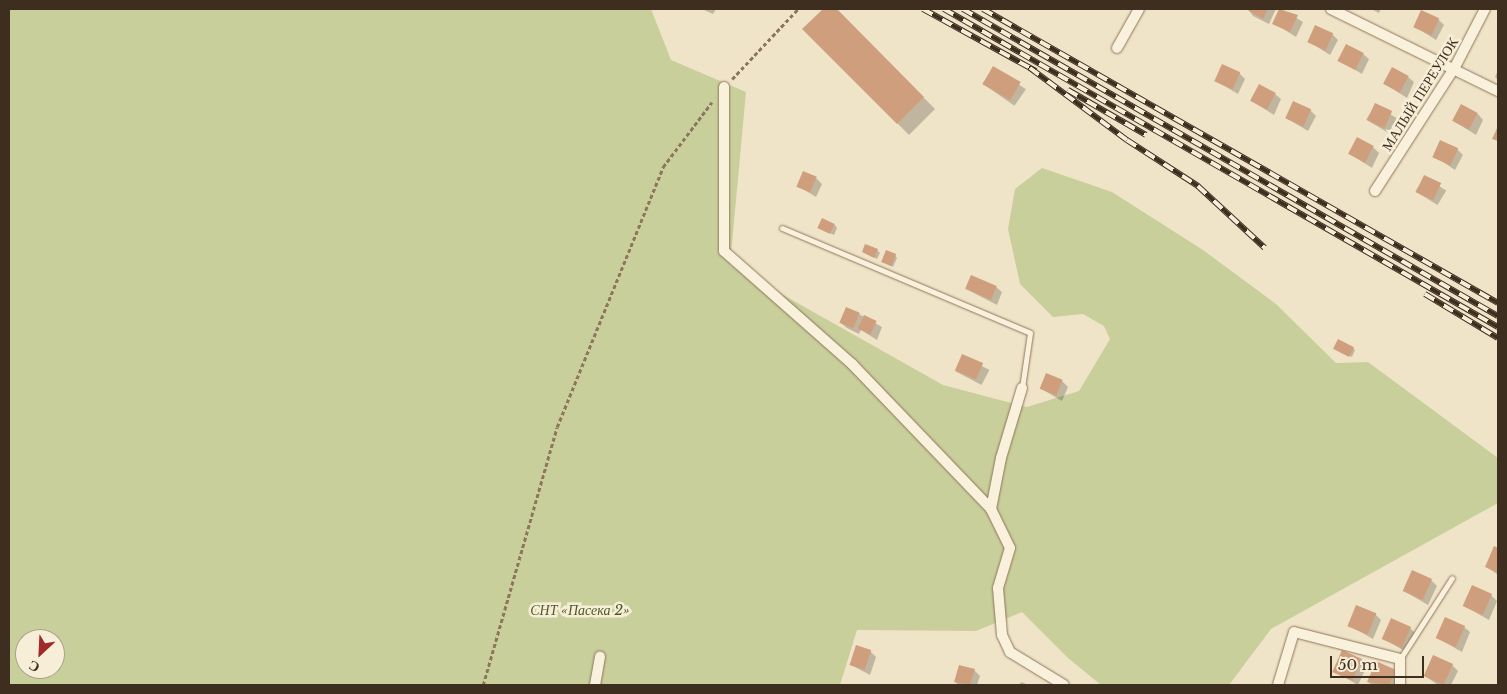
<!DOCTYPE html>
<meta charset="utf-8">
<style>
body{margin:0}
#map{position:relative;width:1507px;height:694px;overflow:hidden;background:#f0e4c8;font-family:"Libre Baskerville",serif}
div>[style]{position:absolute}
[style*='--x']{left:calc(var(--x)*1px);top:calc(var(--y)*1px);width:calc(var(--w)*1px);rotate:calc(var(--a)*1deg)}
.green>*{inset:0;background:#c9cf9b}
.shadow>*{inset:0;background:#0003;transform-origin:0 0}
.building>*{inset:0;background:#cf9f7d;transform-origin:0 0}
.path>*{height:2.5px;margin-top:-1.25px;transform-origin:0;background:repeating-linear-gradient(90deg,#8d765c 0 4px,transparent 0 6.5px)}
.roads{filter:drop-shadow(0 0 1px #8d765c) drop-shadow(0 0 1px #8d765c)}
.service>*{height:5px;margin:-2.5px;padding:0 2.5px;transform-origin:2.5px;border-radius:2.5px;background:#faf1dc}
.minor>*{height:10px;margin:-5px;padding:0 5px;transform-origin:5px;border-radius:5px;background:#faf1dc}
.rail>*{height:5.5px;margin-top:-2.75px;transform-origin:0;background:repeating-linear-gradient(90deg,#f7eed8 0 11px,#3d2e20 0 22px);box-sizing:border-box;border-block:1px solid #3d2e20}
span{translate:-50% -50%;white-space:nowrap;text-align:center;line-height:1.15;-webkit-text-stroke:5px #f7eed8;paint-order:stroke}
.street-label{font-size:14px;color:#3d2e20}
.park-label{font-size:14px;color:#4d5a26;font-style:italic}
.frame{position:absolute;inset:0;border:10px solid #3d2e20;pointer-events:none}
.north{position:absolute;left:15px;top:629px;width:50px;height:50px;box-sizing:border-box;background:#f7eed8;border:1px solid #ada18e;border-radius:50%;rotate:205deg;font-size:14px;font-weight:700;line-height:20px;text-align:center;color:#3d2e20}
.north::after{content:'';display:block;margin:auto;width:18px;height:22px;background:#9e2a2b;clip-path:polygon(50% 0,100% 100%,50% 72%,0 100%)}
.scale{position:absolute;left:1330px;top:656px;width:94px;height:22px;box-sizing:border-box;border:2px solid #3d2e20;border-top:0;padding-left:6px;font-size:15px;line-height:18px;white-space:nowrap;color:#3d2e20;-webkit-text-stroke:4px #f7eed8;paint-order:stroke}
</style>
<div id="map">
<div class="green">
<div style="clip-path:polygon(evenodd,9px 9px,651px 9px,671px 60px,746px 92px,730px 265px,943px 385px,1027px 407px,1079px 391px,1110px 339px,1104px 326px,1083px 314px,1053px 317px,1020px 284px,1008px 229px,1015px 189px,1042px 168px,1112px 192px,1203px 250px,1276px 304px,1336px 363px,1368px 362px,1498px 458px,1498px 503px,1271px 629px,1229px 685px,1101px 685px,1068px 658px,1022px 612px,976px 631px,857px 630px,840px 685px,9px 685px,9px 9px,25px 639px,55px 639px,55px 669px,25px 669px,25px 639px)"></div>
</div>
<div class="shadow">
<div style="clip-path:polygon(702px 9px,716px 9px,713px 14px)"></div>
<div style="clip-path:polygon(824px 9px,835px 9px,935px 109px,909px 135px,804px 29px)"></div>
<div style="clip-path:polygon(1248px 9px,1276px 9px,1269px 24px,1253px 16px)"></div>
<div style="clip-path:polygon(1281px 9px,1303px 22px,1296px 37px,1274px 23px)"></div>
<div style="clip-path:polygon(1371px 9px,1381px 9px,1379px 13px)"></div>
<div style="clip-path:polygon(1438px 19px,1444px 25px,1436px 40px,1414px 26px)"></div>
<div style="clip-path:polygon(1332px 34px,1338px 40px,1330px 55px,1308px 41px)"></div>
<div style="clip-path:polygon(1363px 54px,1369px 59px,1362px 74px,1340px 61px)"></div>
<div style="left:994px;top:67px;width:39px;height:20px;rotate:35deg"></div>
<div style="clip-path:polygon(1498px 70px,1498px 80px,1495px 77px)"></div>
<div style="clip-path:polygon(1239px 73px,1245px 79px,1238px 94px,1216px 81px)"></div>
<div style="clip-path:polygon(1408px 77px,1414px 82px,1407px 98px,1385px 84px)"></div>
<div style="clip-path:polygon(1275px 94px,1281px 99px,1274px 115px,1252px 101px)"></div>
<div style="left:1375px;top:105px;width:26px;height:17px;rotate:31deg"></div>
<div style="clip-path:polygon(1310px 110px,1316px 116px,1308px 131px,1286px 118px)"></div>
<div style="clip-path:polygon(1478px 114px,1483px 120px,1476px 135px,1454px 121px)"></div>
<div style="clip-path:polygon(1373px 147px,1379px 153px,1372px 168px,1350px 154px)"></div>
<div style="clip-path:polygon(1457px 149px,1463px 155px,1455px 170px,1434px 156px)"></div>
<div style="left:1424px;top:177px;width:26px;height:17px;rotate:31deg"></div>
<div style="clip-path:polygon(816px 178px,822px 184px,816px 197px,798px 186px)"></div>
<div style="clip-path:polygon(835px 225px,837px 228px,834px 235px,820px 228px)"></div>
<div style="clip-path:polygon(877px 250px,880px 253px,877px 259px,863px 252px)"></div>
<div style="clip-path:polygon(895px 255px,897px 258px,893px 267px,883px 261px)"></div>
<div style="clip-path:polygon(996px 287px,1002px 292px,997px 305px,966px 289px)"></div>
<div style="clip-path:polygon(859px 314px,882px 327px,877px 340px,861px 330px,859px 334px,847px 328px,841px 323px)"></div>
<div style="clip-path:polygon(1335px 348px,1353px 348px,1355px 350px,1352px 357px)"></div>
<div style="left:963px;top:356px;width:30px;height:17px;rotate:28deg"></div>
<div style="clip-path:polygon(1062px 381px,1068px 387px,1062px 401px,1040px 388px)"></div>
<div style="clip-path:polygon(1495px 548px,1498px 549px,1498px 575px,1487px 567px)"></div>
<div style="clip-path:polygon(1431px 580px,1437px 586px,1428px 605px,1404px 591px)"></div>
<div style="clip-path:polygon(1491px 595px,1497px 601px,1489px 620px,1464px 606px)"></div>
<div style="clip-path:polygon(1375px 614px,1381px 620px,1373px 639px,1348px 625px)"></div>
<div style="clip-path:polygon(1464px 627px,1470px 632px,1462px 652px,1437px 638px)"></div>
<div style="clip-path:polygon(1410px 628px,1416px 634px,1408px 653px,1384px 639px)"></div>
<div style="clip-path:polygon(870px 651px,876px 657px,870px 675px,851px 665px)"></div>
<div style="clip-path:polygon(1361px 660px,1367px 666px,1358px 685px,1334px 671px)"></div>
<div style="clip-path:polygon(1452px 665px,1458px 671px,1451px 685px,1438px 685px,1425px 676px)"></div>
<div style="clip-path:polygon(974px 670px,980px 676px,977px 685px,959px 685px,955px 682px)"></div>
<div style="clip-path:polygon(1395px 671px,1397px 685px,1372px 685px,1368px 682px)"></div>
<div style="clip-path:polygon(1021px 682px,1029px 685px,1019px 685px)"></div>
</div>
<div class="building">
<div style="clip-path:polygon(823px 9px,837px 9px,924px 97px,897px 124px,802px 29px)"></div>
<div style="clip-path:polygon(1246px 9px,1268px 9px,1263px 19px)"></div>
<div style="clip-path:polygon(1279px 9px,1298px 15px,1290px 32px,1272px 24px)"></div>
<div style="left:1421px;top:10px;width:20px;height:19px;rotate:24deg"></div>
<div style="left:1315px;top:25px;width:20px;height:19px;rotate:24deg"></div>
<div style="left:1346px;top:44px;width:20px;height:19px;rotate:27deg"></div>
<div style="left:1222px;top:64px;width:20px;height:19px;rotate:24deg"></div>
<div style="left:993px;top:66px;width:32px;height:21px;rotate:30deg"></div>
<div style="left:1392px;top:67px;width:19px;height:19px;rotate:28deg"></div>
<div style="left:1259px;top:84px;width:19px;height:19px;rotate:28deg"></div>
<div style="left:1293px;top:101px;width:20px;height:19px;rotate:24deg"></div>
<div style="left:1375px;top:103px;width:19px;height:19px;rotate:25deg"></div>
<div style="left:1461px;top:104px;width:19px;height:19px;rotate:28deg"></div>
<div style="clip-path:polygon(1498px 126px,1498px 141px,1492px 139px)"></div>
<div style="left:1357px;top:137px;width:19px;height:19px;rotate:28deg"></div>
<div style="left:1440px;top:140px;width:20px;height:19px;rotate:24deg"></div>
<div style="left:803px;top:171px;width:15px;height:17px;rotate:23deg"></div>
<div style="left:1424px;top:175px;width:19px;height:19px;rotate:25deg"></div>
<div style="left:822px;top:218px;width:14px;height:11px;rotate:25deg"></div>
<div style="clip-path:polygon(865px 244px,878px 249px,874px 258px,862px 252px)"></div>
<div style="left:886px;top:250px;width:11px;height:13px;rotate:22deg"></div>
<div style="left:971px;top:275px;width:28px;height:15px;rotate:23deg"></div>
<div style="left:846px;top:307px;width:15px;height:17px;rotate:23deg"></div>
<div style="left:864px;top:315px;width:14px;height:15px;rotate:25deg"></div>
<div style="left:1338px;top:339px;width:18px;height:11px;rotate:27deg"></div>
<div style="left:962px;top:354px;width:23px;height:18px;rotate:23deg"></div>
<div style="left:1046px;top:373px;width:18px;height:17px;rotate:22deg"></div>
<div style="clip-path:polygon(1494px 546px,1498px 548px,1498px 573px,1485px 567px)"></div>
<div style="left:1412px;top:570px;width:22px;height:23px;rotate:24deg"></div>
<div style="left:1472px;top:585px;width:22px;height:23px;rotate:24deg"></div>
<div style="left:1356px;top:605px;width:22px;height:23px;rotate:22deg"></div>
<div style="left:1445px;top:617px;width:22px;height:23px;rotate:24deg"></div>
<div style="left:1391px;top:618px;width:22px;height:23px;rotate:24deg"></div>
<div style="left:856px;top:645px;width:16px;height:21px;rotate:18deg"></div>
<div style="left:1342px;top:650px;width:22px;height:24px;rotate:24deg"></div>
<div style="left:1433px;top:655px;width:22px;height:23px;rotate:24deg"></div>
<div style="clip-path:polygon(1376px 661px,1396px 670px,1389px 685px,1367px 682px)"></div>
<div style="clip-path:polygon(959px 665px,975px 669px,970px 685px,954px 682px)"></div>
</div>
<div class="path">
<div style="--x:732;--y:79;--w:96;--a:-46.7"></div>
<div style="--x:483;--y:685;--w:268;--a:-74"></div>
<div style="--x:557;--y:427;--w:281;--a:-67.8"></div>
<div style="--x:663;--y:167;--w:81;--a:-53"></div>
</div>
<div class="roads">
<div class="service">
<div style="--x:782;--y:228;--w:269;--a:22.9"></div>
<div style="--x:1030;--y:333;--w:56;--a:98.3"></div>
<div style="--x:1400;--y:659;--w:96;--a:-57.3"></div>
</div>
<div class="minor">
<div style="--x:1331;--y:9;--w:186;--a:26.2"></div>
<div style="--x:1117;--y:48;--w:45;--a:-60.6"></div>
<div style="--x:724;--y:87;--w:164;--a:90"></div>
<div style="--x:724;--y:251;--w:171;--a:41.4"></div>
<div style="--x:852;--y:364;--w:201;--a:46.2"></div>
<div style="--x:1375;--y:191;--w:148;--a:-57.2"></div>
<div style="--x:1455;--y:67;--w:65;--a:-62.7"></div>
<div style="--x:1022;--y:388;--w:73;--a:106.7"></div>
<div style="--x:1001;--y:458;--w:52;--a:101.1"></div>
<div style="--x:991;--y:509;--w:43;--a:64"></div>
<div style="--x:1010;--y:548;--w:42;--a:106.7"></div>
<div style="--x:998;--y:588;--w:47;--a:85.1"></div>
<div style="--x:1002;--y:635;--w:19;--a:65"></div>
<div style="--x:1010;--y:652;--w:63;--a:31.4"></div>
<div style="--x:595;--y:685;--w:29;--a:-80"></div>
<div style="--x:1278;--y:685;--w:55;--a:-73.2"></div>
<div style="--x:1294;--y:632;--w:109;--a:14.3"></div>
<div style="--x:1400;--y:659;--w:26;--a:90"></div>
</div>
</div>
<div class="rail">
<div style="--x:923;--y:9;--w:129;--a:28.8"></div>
<div style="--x:944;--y:9;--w:639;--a:29.86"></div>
<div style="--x:963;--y:9;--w:617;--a:29.85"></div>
<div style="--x:983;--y:9;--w:593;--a:29.72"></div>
<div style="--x:1030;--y:68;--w:121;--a:36.6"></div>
<div style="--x:1127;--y:140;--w:85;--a:32.9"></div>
<div style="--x:1198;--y:186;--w:91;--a:42.8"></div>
<div style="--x:1068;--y:90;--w:90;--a:30"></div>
<div style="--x:1425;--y:294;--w:85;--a:31.1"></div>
</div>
<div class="street-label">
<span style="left:1420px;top:94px;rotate:-58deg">МАЛЫЙ ПЕРЕУЛОК</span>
</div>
<div class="park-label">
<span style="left:580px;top:610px">СНТ «Пасека 2»</span>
</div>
<div class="frame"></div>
<div class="north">С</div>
<div class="scale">50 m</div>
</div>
